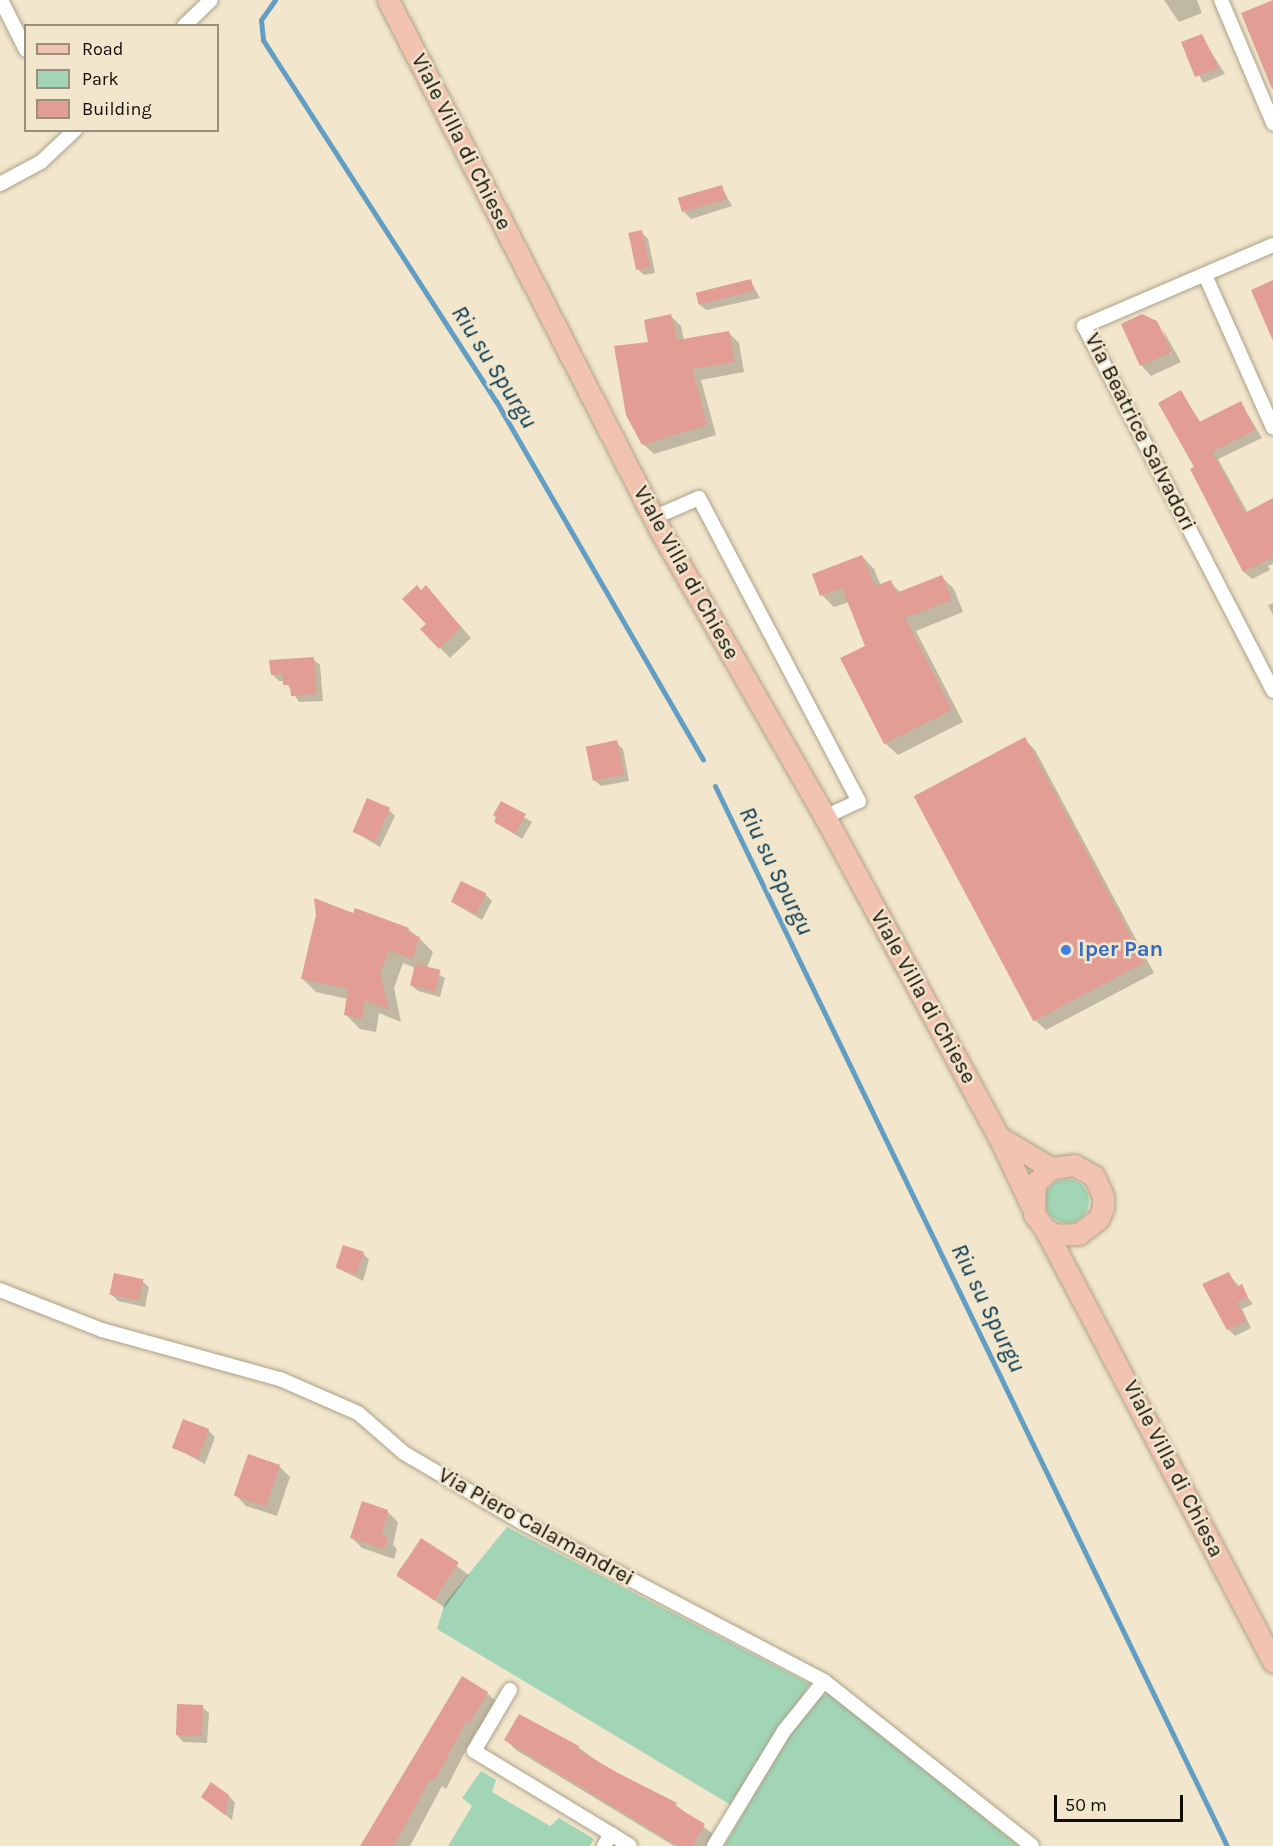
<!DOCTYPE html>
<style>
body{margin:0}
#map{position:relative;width:1273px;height:1846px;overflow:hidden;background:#f2e6cc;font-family:Karla,sans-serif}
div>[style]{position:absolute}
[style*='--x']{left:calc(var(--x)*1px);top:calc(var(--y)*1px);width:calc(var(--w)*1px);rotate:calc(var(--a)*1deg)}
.green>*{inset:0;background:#a1d5b5}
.round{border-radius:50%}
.shadow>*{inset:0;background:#0003;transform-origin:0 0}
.stream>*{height:5px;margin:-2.5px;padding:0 2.5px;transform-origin:2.5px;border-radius:2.5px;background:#629ec4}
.building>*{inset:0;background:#e29d94;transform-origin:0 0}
.roads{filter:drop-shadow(0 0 2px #aca188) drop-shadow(0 0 2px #aca188)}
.street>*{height:14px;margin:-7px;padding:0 7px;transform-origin:7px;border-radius:7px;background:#fff}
.primary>*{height:21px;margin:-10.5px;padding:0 10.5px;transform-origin:10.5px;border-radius:10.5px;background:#f2c3b0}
.dots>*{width:16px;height:16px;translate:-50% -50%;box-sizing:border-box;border:3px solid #f2e6cc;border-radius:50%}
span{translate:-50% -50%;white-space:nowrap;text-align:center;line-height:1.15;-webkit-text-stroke:5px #f2e6cc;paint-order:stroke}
.street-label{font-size:22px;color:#110d05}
.shop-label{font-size:22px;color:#366cbe;font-weight:700}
.left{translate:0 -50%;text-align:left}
.water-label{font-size:24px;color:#033751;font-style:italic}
.legend{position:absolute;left:24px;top:24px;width:195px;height:108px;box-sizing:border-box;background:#f2e6cc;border:2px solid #988f7c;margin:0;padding:8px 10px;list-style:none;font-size:18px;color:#110d05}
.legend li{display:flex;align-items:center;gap:12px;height:30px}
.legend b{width:30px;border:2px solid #988f7c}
.scale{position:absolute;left:1054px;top:1795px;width:129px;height:27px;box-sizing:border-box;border:3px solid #110d05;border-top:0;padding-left:8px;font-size:18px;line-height:21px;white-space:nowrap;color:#110d05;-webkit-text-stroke:4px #f2e6cc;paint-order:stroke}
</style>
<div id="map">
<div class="green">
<div class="round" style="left:1045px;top:1179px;width:44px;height:44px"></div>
<div style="clip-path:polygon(507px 1527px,810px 1684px,731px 1805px,437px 1629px,445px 1603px)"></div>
<div style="clip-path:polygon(828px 1694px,835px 1697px,1019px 1846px,724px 1846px,800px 1718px,821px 1697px)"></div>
<div style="clip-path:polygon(481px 1771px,496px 1780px,492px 1792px,550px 1826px,559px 1818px,594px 1839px,590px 1846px,448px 1846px,472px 1806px,462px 1798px)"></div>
</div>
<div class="shadow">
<div style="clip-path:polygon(1164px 0,1197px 0,1202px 13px,1179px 22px)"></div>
<div style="clip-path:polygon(1201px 36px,1225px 74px,1203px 83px,1183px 43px)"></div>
<div style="clip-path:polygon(721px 186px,732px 206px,691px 219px,684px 212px)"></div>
<div style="clip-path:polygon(641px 232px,648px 239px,655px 273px,644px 275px,638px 269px)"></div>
<div style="clip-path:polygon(750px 280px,760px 298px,706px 310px,699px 304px)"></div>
<div style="clip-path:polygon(671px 316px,681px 326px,684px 341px,729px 333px,739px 343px,744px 372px,701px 380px,716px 435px,654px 454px,643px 444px,650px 344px)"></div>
<div style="clip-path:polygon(1156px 322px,1173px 359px,1162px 328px,1181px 362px,1151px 376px,1141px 365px)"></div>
<div style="clip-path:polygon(1181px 392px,1201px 423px,1241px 403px,1262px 438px,1218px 459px,1248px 513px,1273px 500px,1273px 564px,1268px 566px,1270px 570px,1252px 579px,1244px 572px,1192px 470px,1196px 468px)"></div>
<div style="clip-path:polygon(862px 556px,874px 569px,881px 586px,890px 582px,901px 593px,942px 577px,954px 589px,963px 612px,916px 631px,963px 722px,898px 755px,885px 743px,867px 647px,849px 602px,834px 607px,822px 595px)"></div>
<div style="clip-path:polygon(426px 587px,471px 638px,450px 658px,422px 629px,428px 624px,421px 592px)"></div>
<div style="clip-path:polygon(1273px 603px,1273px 615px,1268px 605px)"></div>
<div style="clip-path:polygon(313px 659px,320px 665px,323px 701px,299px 702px,285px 681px,279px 681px,272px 674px)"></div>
<div style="clip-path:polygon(1024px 739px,1035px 750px,1154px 973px,1046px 1030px,1035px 1020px,916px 797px)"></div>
<div style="clip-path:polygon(616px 742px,623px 749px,629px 781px,601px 786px,594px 780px)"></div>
<div style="clip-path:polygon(501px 803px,532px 822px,522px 839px,496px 822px,495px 815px)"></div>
<div style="clip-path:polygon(389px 810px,395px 816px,380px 847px,353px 831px)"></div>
<div style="clip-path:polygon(485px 894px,492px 901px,482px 920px,452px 902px)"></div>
<div style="clip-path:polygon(354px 915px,408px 929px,419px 938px,433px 952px,427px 968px,445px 978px,440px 997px,418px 991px,411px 985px,415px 968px,403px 963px,394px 988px,401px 1022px,379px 1013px,376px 1032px,360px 1029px,346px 1015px,348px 999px,316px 992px,302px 978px)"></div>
<div style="clip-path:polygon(363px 1253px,369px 1260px,363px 1281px,337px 1268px)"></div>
<div style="clip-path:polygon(1229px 1274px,1253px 1304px,1242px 1309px,1251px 1328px,1235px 1336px,1228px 1329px)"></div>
<div style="clip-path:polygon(142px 1281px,149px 1287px,145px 1307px,118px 1301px,112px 1295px)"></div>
<div style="clip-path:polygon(208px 1430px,215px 1437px,205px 1464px,175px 1448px)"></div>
<div style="clip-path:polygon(279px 1466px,290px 1477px,277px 1516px,246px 1506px,236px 1495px)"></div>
<div style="clip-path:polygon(387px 1511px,398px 1522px,393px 1545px,397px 1549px,394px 1559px,362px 1548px,352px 1538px)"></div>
<div style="left:421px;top:1540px;width:59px;height:41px;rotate:36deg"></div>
<div style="clip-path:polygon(487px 1693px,498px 1703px,481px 1731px,477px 1729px,446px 1789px,442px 1786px,410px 1846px,361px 1846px)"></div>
<div style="clip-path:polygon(202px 1707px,209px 1713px,207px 1743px,183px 1742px,177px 1735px)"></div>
<div style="clip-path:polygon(520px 1716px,578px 1747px,615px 1774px,676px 1805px,714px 1835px,708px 1846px,674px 1846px,516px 1750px,506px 1740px)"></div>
<div style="clip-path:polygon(229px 1796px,235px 1803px,232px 1820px,203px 1797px)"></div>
</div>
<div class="stream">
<div style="--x:275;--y:0;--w:24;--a:125"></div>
<div style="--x:261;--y:20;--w:20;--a:84"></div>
<div style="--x:263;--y:40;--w:430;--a:57.2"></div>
<div style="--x:496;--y:401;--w:414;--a:60"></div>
<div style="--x:715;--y:786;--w:1177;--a:64.22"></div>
</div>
<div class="building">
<div style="clip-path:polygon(1273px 0,1273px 89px,1272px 89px,1241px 13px)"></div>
<div style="clip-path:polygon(1202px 34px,1219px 68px,1195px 77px,1181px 42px)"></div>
<div style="left:722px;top:185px;width:15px;height:46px;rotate:74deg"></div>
<div style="left:642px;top:230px;width:38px;height:14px;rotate:78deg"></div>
<div style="left:751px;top:279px;width:12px;height:57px;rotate:76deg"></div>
<div style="clip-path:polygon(1273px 280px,1273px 341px,1251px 290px)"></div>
<div style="clip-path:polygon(671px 314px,677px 340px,729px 331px,735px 362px,692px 369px,707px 425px,642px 445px,626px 415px,614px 346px,648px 342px,644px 320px)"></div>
<div style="clip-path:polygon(1142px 314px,1157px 321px,1172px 352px,1140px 366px,1121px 324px)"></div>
<div style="clip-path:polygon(1181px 390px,1199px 422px,1241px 401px,1255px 430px,1212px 452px,1245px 513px,1273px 498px,1273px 557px,1243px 572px,1190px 469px,1194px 467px,1158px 403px)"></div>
<div style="clip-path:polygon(862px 555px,875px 586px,891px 580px,896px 593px,942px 575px,952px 600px,905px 618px,952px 710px,884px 744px,840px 658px,865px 646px,842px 588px,820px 596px,812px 574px)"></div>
<div style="clip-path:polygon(417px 585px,421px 590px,426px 585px,461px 627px,439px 649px,420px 629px,426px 624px,402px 599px)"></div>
<div style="clip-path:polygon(314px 657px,317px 694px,291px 696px,290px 685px,283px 685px,283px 674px,271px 675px,269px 660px)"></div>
<div style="left:1025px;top:737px;width:255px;height:126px;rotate:62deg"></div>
<div style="left:617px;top:740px;width:35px;height:32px;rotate:78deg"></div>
<div style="left:367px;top:798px;width:25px;height:37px;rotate:23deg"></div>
<div style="clip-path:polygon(501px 801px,526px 814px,515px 834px,494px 822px,497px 817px,493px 815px)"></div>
<div style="left:461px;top:881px;width:28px;height:23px;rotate:26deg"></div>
<div style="clip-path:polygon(314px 898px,353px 913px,355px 908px,409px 928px,407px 932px,420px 937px,412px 959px,389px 950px,380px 973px,389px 1010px,365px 1000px,362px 1019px,344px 1015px,348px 989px,301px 979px,316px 915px)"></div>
<div style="left:415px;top:964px;width:26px;height:22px;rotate:13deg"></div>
<div style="left:343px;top:1245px;width:22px;height:24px;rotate:18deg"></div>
<div style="clip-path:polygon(1229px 1272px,1236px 1287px,1242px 1284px,1248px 1297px,1237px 1302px,1246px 1321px,1227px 1330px,1202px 1284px)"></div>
<div style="left:114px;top:1273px;width:30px;height:22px;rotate:12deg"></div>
<div style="left:183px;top:1419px;width:28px;height:31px;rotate:21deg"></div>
<div style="left:248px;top:1454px;width:34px;height:44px;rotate:19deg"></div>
<div style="clip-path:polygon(362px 1501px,388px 1510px,382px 1535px,388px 1538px,384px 1549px,350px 1538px)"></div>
<div style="left:421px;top:1538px;width:45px;height:45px;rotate:33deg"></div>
<div style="clip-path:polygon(462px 1676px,488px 1692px,470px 1722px,467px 1720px,435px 1780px,431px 1777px,394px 1846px,360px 1846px)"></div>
<div style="left:177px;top:1704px;width:26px;height:31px;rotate:2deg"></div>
<div style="clip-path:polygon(519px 1714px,579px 1746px,577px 1749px,616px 1772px,677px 1803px,675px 1806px,705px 1824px,692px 1846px,678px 1846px,504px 1740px)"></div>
<div style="clip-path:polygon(211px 1782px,229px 1795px,225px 1815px,201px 1797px)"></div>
</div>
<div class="roads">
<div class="street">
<div style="--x:1;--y:0;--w:56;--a:63.4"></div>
<div style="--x:1221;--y:0;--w:134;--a:67.1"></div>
<div style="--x:184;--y:26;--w:37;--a:-44"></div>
<div style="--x:0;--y:184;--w:47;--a:-28.2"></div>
<div style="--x:41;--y:162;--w:47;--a:-43.3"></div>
<div style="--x:1273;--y:245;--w:206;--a:156.8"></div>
<div style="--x:1084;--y:326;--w:411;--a:62.6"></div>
<div style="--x:1205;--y:275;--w:167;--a:66"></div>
<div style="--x:653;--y:518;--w:50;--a:-23.5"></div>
<div style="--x:699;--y:498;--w:343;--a:62.2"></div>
<div style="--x:859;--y:801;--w:38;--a:155"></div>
<div style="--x:0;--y:1290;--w:110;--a:21.4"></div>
<div style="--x:102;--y:1330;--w:185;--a:15.4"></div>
<div style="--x:280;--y:1379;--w:85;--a:23.6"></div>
<div style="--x:358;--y:1413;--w:61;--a:41"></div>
<div style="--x:404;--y:1453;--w:138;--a:30.5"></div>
<div style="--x:523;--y:1523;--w:340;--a:27.7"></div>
<div style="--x:824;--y:1681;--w:265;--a:38.4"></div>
<div style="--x:510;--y:1690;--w:71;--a:120.5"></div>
<div style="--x:474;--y:1751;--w:160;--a:31.2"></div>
<div style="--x:611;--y:1834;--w:14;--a:120"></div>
<div style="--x:611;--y:1834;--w:22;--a:32"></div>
<div style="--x:714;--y:1846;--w:135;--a:-58.7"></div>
<div style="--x:784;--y:1731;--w:64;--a:-51.3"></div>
</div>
<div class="primary">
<div style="--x:388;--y:0;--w:596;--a:62.83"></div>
<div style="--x:660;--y:530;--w:331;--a:60.1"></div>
<div style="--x:825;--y:817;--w:364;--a:61.5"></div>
<div style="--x:999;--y:1137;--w:75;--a:64.8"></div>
<div style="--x:999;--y:1137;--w:61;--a:30.8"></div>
<div style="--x:1051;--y:1168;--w:23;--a:-7"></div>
<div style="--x:1074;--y:1165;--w:23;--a:29"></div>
<div style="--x:1094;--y:1176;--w:22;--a:66"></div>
<div style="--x:1103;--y:1196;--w:12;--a:90"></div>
<div style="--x:1103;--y:1208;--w:12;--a:114"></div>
<div style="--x:1098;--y:1219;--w:24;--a:142"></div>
<div style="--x:1079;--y:1234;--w:23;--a:178"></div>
<div style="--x:1056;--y:1235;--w:13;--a:-151"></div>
<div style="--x:1045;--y:1229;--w:19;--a:-126"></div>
<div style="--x:1034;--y:1214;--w:31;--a:-88"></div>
<div style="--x:1035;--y:1183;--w:22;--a:-43"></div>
<div style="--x:1045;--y:1229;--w:489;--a:62.2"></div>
</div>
</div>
<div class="dots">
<div style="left:1066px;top:950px;background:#3f7fe0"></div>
</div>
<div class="street-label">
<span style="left:461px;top:142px;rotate:63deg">Viale Villa di Chiese</span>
<span style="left:1140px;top:432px;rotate:63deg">Via Beatrice Salvadori</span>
<span style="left:686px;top:573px;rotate:61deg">Viale Villa di Chiese</span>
<span style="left:923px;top:997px;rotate:61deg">Viale Villa di Chiese</span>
<span style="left:1173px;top:1469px;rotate:63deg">Viale Villa di Chiesa</span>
<span style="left:536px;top:1527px;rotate:29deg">Via Piero Calamandrei</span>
</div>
<div class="shop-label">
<span class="left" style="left:1078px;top:950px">Iper Pan</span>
</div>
<div class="water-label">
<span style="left:494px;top:367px;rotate:58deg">Riu su Spurgu</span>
<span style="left:776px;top:871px;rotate:64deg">Riu su Spurgu</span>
<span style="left:988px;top:1308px;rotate:64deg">Riu su Spurgu</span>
</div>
<ul class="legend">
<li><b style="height:8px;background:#f2c3b0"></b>Road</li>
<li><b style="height:16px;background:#a1d5b5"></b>Park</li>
<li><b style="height:16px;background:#e29d94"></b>Building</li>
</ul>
<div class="scale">50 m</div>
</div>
